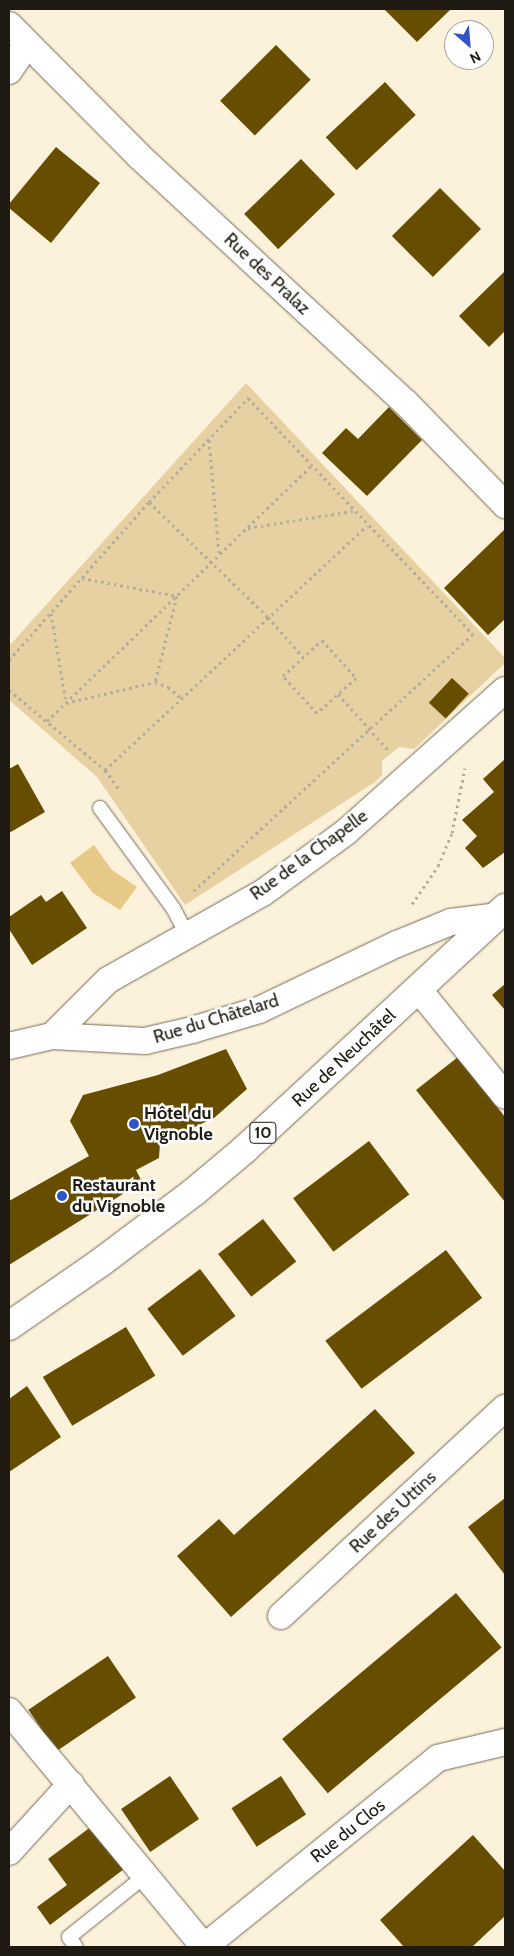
<!DOCTYPE html>
<meta charset="utf-8">
<style>
body{margin:0}
#map{position:relative;width:514px;height:1956px;overflow:hidden;background:#fcf2db;font-family:Cabin,sans-serif}
div>[style]{position:absolute}
[style*='--x']{left:calc(var(--x)*1px);top:calc(var(--y)*1px);width:calc(var(--w)*1px);rotate:calc(var(--a)*1deg)}
.green>*{inset:0;background:#e7d1a2}
.water>*{inset:0;background:#e7c987}
.building>*{inset:0;background:#674d00;transform-origin:0 0}
.path>*{height:3px;margin-top:-1.5px;transform-origin:0;background:repeating-linear-gradient(90deg,#b4ac9a 0 2.5px,transparent 0 6.5px)}
.roads{filter:drop-shadow(0 0 1px #736a57) drop-shadow(0 0 1px #736a57)}
.service>*{height:14px;margin:-7px;padding:0 7px;transform-origin:7px;border-radius:7px;background:#fff}
.minor>*{height:26px;margin:-13px;padding:0 13px;transform-origin:13px;border-radius:13px;background:#fff}
.primary>*{height:28px;margin:-14px;padding:0 14px;transform-origin:14px;border-radius:14px;background:#fff}
.dots>*{width:14px;height:14px;translate:-50% -50%;box-sizing:border-box;border:2px solid #fff;border-radius:50%}
span{translate:-50% -50%;white-space:nowrap;text-align:center;line-height:1.15;-webkit-text-stroke:5px #fff;paint-order:stroke}
.shield-label span{padding:1px 4px;background:#fff;border:1px solid;border-radius:4px;-webkit-text-stroke-width:0}
.shield-label{font-size:16px;color:#1e1a12;font-weight:700}
.street-label{font-size:18px;color:#1e1a12}
.poi-label{font-size:18px;color:#1e1a12;font-weight:700}
.left{translate:0 -50%;text-align:left}
.frame{position:absolute;inset:0;border:10px solid #1e1a12;pointer-events:none}
.north{position:absolute;left:444px;top:20px;width:50px;height:50px;box-sizing:border-box;background:#fff;border:1px solid #a5a3a0;border-radius:50%;rotate:153deg;font-size:14px;font-weight:700;line-height:20px;text-align:center;color:#1e1a12}
.north::after{content:'';display:block;margin:auto;width:18px;height:22px;background:#3154c4;clip-path:polygon(50% 0,100% 100%,50% 72%,0 100%)}
</style>
<div id="map">
<div class="green">
<div style="clip-path:polygon(246px 383px,505px 658px,505px 663px,414px 749px,399px 747px,382px 761px,382px 775px,375px 782px,185px 905px,97px 777px,9px 700px,9px 646px)"></div>
</div>
<div class="water">
<div style="clip-path:polygon(94px 845px,112px 870px,137px 887px,120px 910px,93px 893px,70px 863px)"></div>
</div>
<div class="building">
<div style="clip-path:polygon(384px 9px,451px 9px,417px 42px)"></div>
<div style="left:276px;top:45px;width:49px;height:79px;rotate:45deg"></div>
<div style="left:385px;top:82px;width:45px;height:81px;rotate:47deg"></div>
<div style="clip-path:polygon(56px 147px,100px 183px,51px 243px,9px 208px,9px 204px)"></div>
<div style="left:301px;top:159px;width:49px;height:79px;rotate:46deg"></div>
<div style="left:440px;top:188px;width:58px;height:68px;rotate:45deg"></div>
<div style="clip-path:polygon(505px 271px,505px 331px,489px 347px,459px 316px)"></div>
<div style="clip-path:polygon(389px 407px,422px 440px,367px 496px,322px 453px,346px 428px,358px 439px)"></div>
<div style="clip-path:polygon(505px 529px,505px 619px,488px 635px,444px 588px)"></div>
<div style="left:452px;top:678px;width:23px;height:34px;rotate:43deg"></div>
<div style="clip-path:polygon(505px 759px,505px 852px,483px 868px,465px 848px,477px 836px,462px 820px,494px 792px,483px 779px)"></div>
<div style="clip-path:polygon(18px 764px,45px 812px,9px 833px,9px 769px)"></div>
<div style="clip-path:polygon(62px 891px,87px 928px,32px 965px,9px 929px,9px 917px,41px 895px,46px 902px)"></div>
<div style="clip-path:polygon(505px 984px,505px 1010px,492px 995px)"></div>
<div style="clip-path:polygon(226px 1049px,247px 1089px,214px 1118px,160px 1143px,159px 1158px,136px 1170px,142px 1182px,9px 1265px,9px 1201px,89px 1156px,70px 1121px,83px 1095px,158px 1075px)"></div>
<div style="clip-path:polygon(458px 1057px,505px 1117px,505px 1202px,416px 1090px)"></div>
<div style="left:369px;top:1141px;width:67px;height:95px;rotate:53deg"></div>
<div style="left:263px;top:1219px;width:54px;height:57px;rotate:52deg"></div>
<div style="left:446px;top:1250px;width:60px;height:151px;rotate:53deg"></div>
<div style="left:200px;top:1269px;width:59px;height:66px;rotate:53deg"></div>
<div style="left:126px;top:1327px;width:57px;height:97px;rotate:59deg"></div>
<div style="clip-path:polygon(27px 1386px,61px 1437px,9px 1472px,9px 1399px)"></div>
<div style="clip-path:polygon(375px 1409px,415px 1453px,231px 1617px,177px 1556px,219px 1519px,234px 1535px)"></div>
<div style="clip-path:polygon(505px 1498px,505px 1575px,468px 1527px)"></div>
<div style="left:456px;top:1593px;width:71px;height:227px;rotate:50deg"></div>
<div style="left:108px;top:1656px;width:50px;height:96px;rotate:56deg"></div>
<div style="left:170px;top:1776px;width:52px;height:59px;rotate:56deg"></div>
<div style="left:281px;top:1776px;width:46px;height:59px;rotate:57deg"></div>
<div style="clip-path:polygon(92px 1826px,124px 1869px,50px 1925px,37px 1907px,67px 1885px,48px 1859px)"></div>
<div style="clip-path:polygon(473px 1835px,505px 1871px,505px 1916px,472px 1947px,404px 1947px,380px 1920px)"></div>
</div>
<div class="path">
<div style="--x:209;--y:440;--w:115;--a:85"></div>
<div style="--x:149;--y:502;--w:165;--a:44"></div>
<div style="--x:268;--y:617;--w:53;--a:48.8"></div>
<div style="--x:248;--y:528;--w:106;--a:-9.2"></div>
<div style="--x:82;--y:578;--w:97;--a:10.7"></div>
<div style="--x:177;--y:596;--w:89;--a:104.3"></div>
<div style="--x:51;--y:613;--w:91;--a:80.5"></div>
<div style="--x:66;--y:703;--w:91;--a:-13.3"></div>
<div style="--x:155;--y:682;--w:14;--a:21"></div>
<div style="--x:168;--y:687;--w:17;--a:40"></div>
<div style="--x:322;--y:640;--w:51;--a:48.2"></div>
<div style="--x:356;--y:678;--w:52;--a:138.1"></div>
<div style="--x:317;--y:713;--w:50;--a:-132.6"></div>
<div style="--x:283;--y:676;--w:53;--a:-42.7"></div>
<div style="--x:9;--y:660;--w:211;--a:-48.5"></div>
<div style="--x:149;--y:502;--w:144;--a:-46.4"></div>
<div style="--x:248;--y:398;--w:326;--a:46.4"></div>
<div style="--x:473;--y:634;--w:379;--a:137.4"></div>
<div style="--x:9;--y:690;--w:125;--a:39.8"></div>
<div style="--x:105;--y:770;--w:24;--a:54"></div>
<div style="--x:338;--y:694;--w:76;--a:48.2"></div>
<div style="--x:47;--y:721;--w:368;--a:-44"></div>
<div style="--x:105;--y:770;--w:358;--a:-43"></div>
<div style="--x:412;--y:904;--w:46;--a:-55.6"></div>
<div style="--x:438;--y:866;--w:36;--a:-67"></div>
<div style="--x:452;--y:833;--w:66;--a:-78.7"></div>
</div>
<div class="roads">
<div class="service">
<div style="--x:100;--y:808;--w:124;--a:53.9"></div>
<div style="--x:173;--y:908;--w:30;--a:62"></div>
<div style="--x:76;--y:1947;--w:12;--a:-125"></div>
<div style="--x:69;--y:1937;--w:99;--a:-38.8"></div>
</div>
<div class="minor">
<div style="--x:9;--y:25;--w:185;--a:45.2"></div>
<div style="--x:139;--y:156;--w:362;--a:42.8"></div>
<div style="--x:405;--y:402;--w:144;--a:45.8"></div>
<div style="--x:9;--y:71;--w:32;--a:-56"></div>
<div style="--x:419;--y:990;--w:136;--a:50.9"></div>
<div style="--x:52;--y:1036;--w:79;--a:-45"></div>
<div style="--x:108;--y:980;--w:179;--a:-29.4"></div>
<div style="--x:264;--y:892;--w:102;--a:-36.2"></div>
<div style="--x:346;--y:832;--w:213;--a:-41.8"></div>
<div style="--x:9;--y:1046;--w:44;--a:-13.1"></div>
<div style="--x:52;--y:1036;--w:93;--a:3.1"></div>
<div style="--x:145;--y:1041;--w:48;--a:-13.2"></div>
<div style="--x:192;--y:1030;--w:70;--a:-16.6"></div>
<div style="--x:259;--y:1010;--w:153;--a:-25.6"></div>
<div style="--x:397;--y:944;--w:58;--a:-22.2"></div>
<div style="--x:451;--y:922;--w:46;--a:-7.4"></div>
<div style="--x:281;--y:1616;--w:306;--a:-42.9"></div>
<div style="--x:9;--y:1711;--w:306;--a:50.4"></div>
<div style="--x:204;--y:1947;--w:301;--a:-38.9"></div>
<div style="--x:438;--y:1758;--w:69;--a:-13.4"></div>
<div style="--x:9;--y:1852;--w:92;--a:-47.6"></div>
</div>
<div class="primary">
<div style="--x:9;--y:1326;--w:111;--a:-34.7"></div>
<div style="--x:100;--y:1263;--w:118;--a:-37.1"></div>
<div style="--x:194;--y:1192;--w:67;--a:-40.1"></div>
<div style="--x:245;--y:1149;--w:355;--a:-42.8"></div>
</div>
</div>
<div class="dots">
<div style="left:134px;top:1124px;background:#3154c4"></div>
<div style="left:62px;top:1196px;background:#3154c4"></div>
</div>
<div class="shield-label">
<span style="left:263px;top:1133px">10</span>
</div>
<div class="street-label">
<span style="left:267px;top:274px;rotate:43deg">Rue des Pralaz</span>
<span style="left:309px;top:855px;rotate:-36deg">Rue de la Chapelle</span>
<span style="left:216px;top:1019px;rotate:-17deg">Rue du Châtelard</span>
<span style="left:344px;top:1058px;rotate:-43deg">Rue de Neuchâtel</span>
<span style="left:393px;top:1512px;rotate:-43deg">Rue des Uttins</span>
<span style="left:348px;top:1831px;rotate:-39deg">Rue du Clos</span>
</div>
<div class="poi-label">
<span class="left" style="left:144px;top:1124px">Hôtel du<br>Vignoble</span>
<span class="left" style="left:72px;top:1196px">Restaurant<br>du Vignoble</span>
</div>
<div class="frame"></div>
<div class="north">N</div>
</div>
